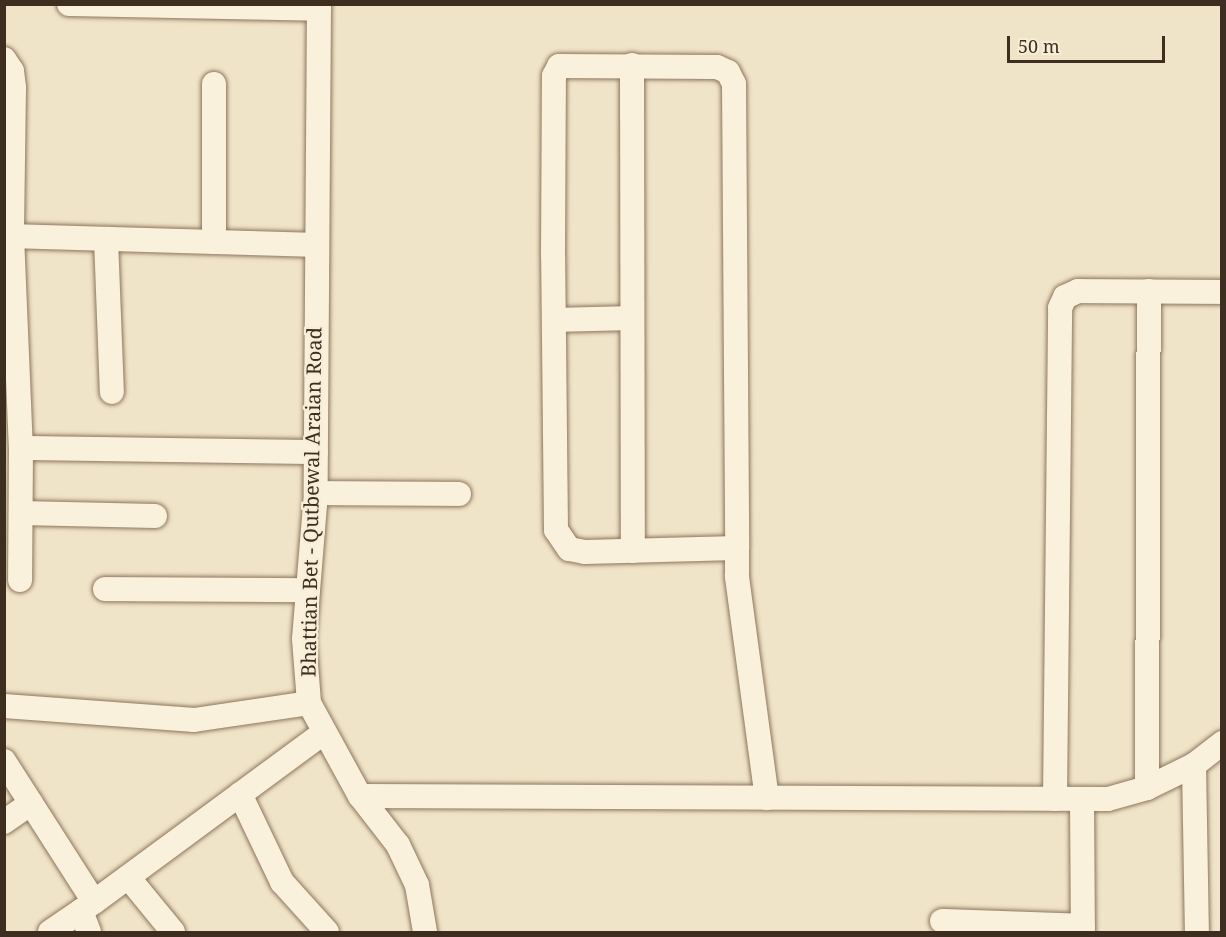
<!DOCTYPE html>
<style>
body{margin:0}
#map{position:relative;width:1226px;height:937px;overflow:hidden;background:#f0e4c8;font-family:"Noto Serif",serif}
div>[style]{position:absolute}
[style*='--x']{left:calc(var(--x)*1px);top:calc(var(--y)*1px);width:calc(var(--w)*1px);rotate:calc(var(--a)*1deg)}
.roads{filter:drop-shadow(0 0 2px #8d765c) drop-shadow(0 0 2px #8d765c)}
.minor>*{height:24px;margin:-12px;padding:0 12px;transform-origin:12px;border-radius:12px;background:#faf1dc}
span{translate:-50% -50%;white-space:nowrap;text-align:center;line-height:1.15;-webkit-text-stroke:4.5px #f7eed8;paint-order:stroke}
.street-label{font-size:20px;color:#3d2e20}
.frame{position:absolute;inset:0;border:6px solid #3d2e20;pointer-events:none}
.scale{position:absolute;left:1007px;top:36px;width:158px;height:27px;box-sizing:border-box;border:3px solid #3d2e20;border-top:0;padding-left:8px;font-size:18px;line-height:21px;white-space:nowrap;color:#3d2e20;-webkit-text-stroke:4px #f7eed8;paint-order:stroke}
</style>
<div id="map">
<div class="roads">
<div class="minor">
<div style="--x:69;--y:4;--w:250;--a:1.1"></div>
<div style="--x:319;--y:4;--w:489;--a:90.4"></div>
<div style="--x:316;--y:493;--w:146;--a:94.7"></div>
<div style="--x:304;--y:639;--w:64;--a:85.5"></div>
<div style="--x:309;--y:703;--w:106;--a:61.3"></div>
<div style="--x:360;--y:796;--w:62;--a:52.2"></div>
<div style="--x:398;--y:845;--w:44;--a:64.6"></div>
<div style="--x:417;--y:885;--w:48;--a:80.3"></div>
<div style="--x:4;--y:59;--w:14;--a:56"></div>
<div style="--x:12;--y:71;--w:17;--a:83"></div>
<div style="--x:14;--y:88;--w:148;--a:90.8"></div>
<div style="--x:12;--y:236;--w:212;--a:87.6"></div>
<div style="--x:21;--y:448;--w:132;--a:90.4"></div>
<div style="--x:632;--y:65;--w:486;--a:89.9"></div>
<div style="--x:214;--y:84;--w:158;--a:90"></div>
<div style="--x:12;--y:236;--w:303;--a:1.7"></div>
<div style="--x:106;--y:239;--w:153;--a:87.8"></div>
<div style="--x:554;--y:320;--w:78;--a:-1.5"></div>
<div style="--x:21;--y:448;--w:295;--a:0.8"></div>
<div style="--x:316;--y:493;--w:143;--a:0.4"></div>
<div style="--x:21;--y:513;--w:134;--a:1.3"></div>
<div style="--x:737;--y:548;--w:152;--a:178.5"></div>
<div style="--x:585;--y:552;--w:16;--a:-169"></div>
<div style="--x:569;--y:549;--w:23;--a:-124"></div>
<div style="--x:556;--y:530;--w:275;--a:-90.6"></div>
<div style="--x:553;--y:255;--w:179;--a:-89.7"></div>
<div style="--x:554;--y:76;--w:11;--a:-63"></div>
<div style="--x:559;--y:66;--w:158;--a:0.4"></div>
<div style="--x:717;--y:67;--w:12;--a:24"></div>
<div style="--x:728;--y:72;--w:13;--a:63"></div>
<div style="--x:734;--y:84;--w:464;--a:89.6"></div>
<div style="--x:737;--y:548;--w:29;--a:90"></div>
<div style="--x:737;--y:577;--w:223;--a:82.3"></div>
<div style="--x:105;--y:589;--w:203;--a:0.3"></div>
<div style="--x:4;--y:706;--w:191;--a:4.2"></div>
<div style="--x:194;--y:720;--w:116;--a:-8.4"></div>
<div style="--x:4;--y:761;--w:167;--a:57.4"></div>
<div style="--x:94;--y:902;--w:285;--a:-36.4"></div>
<div style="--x:1194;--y:765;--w:167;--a:89"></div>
<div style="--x:1147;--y:788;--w:497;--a:-89.8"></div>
<div style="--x:240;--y:794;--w:98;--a:64.5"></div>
<div style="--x:282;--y:882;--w:67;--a:48"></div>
<div style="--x:360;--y:796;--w:748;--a:0.23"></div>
<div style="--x:1108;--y:799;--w:41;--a:-15.8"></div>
<div style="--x:1147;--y:788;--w:52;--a:-26.1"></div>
<div style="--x:1194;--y:765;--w:36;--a:-38"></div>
<div style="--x:1055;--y:799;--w:491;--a:-89.4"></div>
<div style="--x:1060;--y:308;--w:12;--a:-66"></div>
<div style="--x:1065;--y:297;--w:14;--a:-25"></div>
<div style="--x:1078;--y:291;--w:144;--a:0.4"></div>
<div style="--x:1082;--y:799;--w:133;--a:89.6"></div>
<div style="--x:4;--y:822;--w:33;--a:-35"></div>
<div style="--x:128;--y:877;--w:71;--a:50.7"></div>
<div style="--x:81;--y:911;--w:22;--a:69"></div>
<div style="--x:942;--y:921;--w:141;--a:2"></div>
<div style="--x:50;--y:932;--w:53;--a:-34.3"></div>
</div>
</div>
<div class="street-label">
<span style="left:311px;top:502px;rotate:-89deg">Bhattian Bet - Qutbewal Araian Road</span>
</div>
<div class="frame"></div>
<div class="scale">50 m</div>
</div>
